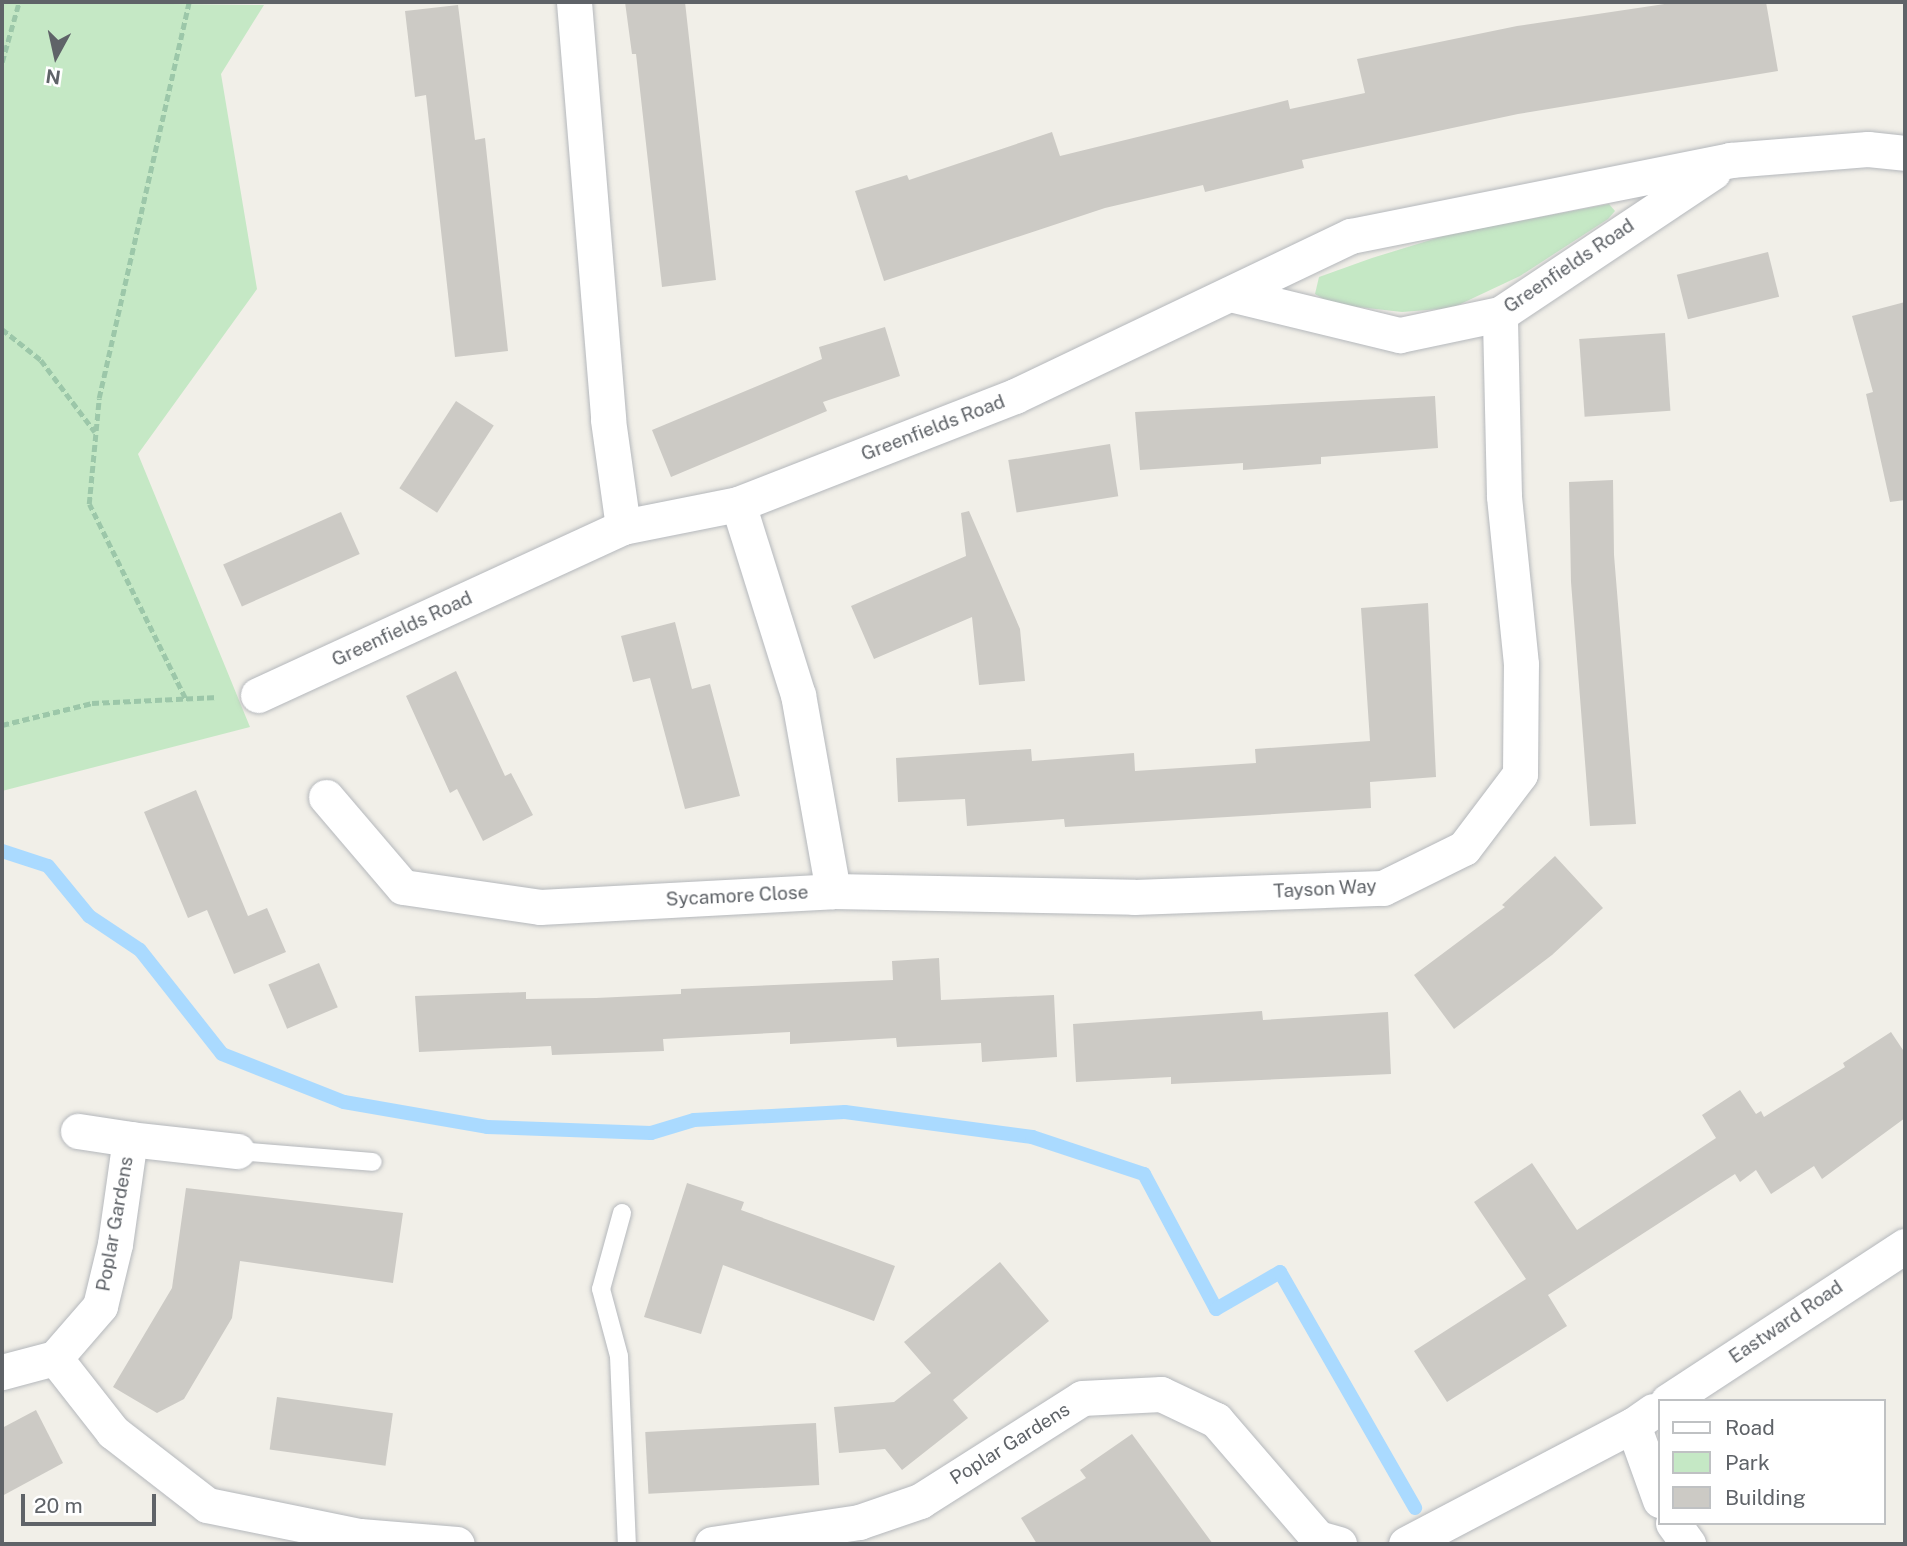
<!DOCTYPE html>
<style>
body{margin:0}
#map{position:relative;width:1907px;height:1546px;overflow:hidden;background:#f1efe8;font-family:"Public Sans",sans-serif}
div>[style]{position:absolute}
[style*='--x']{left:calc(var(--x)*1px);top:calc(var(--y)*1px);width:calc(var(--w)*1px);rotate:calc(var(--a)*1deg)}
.green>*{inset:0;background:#c5e8c5}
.stream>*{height:14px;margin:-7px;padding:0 7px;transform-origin:7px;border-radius:7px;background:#aadaff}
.building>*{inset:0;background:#cccac5;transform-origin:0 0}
.path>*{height:4.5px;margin-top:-2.25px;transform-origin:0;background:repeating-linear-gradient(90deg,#9cc7a9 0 7px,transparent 0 10.5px)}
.roads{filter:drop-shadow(0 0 2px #b5b8bc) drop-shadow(0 0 2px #b5b8bc)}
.service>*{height:18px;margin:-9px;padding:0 9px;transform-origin:9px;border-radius:9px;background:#fff}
.minor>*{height:35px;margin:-17.5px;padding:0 17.5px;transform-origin:17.5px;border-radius:17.5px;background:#fff}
span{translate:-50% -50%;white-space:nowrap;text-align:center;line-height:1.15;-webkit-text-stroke:6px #fff;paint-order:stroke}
.street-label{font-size:19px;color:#5f6368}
.frame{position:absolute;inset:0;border:4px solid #5f6368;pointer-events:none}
.legend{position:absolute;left:1658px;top:1399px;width:228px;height:126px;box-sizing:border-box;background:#fff;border:2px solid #bfc1c3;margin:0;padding:9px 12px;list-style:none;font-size:21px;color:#5f6368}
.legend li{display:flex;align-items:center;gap:14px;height:35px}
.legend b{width:35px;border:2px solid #bfc1c3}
.north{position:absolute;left:21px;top:21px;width:70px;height:70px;-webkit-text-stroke:5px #fff;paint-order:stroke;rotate:188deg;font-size:19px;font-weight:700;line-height:28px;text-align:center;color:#5f6368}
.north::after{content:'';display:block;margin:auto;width:24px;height:32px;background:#5f6368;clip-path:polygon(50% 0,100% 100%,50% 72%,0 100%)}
.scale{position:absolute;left:21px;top:1494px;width:135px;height:32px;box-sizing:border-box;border:4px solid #5f6368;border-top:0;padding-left:9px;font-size:21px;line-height:24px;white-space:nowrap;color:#5f6368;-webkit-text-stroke:5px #fff;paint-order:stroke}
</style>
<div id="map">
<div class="green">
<div style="clip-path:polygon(2px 2px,264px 5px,221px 74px,257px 289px,138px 454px,250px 727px,2px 791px)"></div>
<div style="clip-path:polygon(1609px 204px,1615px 211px,1608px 219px,1520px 276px,1452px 308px,1402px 312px,1332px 304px,1315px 294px,1319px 277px,1372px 258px,1450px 234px)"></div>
</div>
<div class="stream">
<div style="--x:2;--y:851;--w:48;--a:18.1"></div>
<div style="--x:48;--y:866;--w:65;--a:50.6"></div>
<div style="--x:89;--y:916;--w:61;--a:33.7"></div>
<div style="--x:140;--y:950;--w:132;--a:51.7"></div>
<div style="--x:222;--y:1054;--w:131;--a:21.5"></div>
<div style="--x:344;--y:1102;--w:145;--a:9.9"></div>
<div style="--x:487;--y:1127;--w:164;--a:2.1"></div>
<div style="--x:651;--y:1133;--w:45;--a:-16.8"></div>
<div style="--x:694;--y:1120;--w:151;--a:-3"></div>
<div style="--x:845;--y:1112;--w:189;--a:7.6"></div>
<div style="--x:1032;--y:1137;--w:118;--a:18.3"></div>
<div style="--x:1144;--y:1174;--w:153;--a:61.9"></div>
<div style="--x:1216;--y:1309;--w:74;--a:-30"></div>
<div style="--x:1280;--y:1272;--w:272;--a:60.2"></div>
</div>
<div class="building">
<div style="clip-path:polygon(625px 2px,685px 2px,716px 280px,662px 287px,636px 54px,632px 54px)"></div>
<div style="clip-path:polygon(1678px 2px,1766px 2px,1778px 71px,1518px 114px,1302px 160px,1304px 168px,1205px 192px,1203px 185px,1105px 208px,884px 281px,855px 191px,907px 175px,909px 180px,1052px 132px,1060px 156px,1288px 100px,1290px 109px,1365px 93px,1357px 59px,1517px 26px)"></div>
<div style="clip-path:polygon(458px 5px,475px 140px,485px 138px,508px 351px,455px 357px,426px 95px,415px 97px,405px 11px)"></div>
<div style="left:1768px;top:252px;width:46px;height:94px;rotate:76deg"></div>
<div style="clip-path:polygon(1905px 302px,1905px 500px,1890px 502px,1866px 394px,1873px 392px,1852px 316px)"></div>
<div style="clip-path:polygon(885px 327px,900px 376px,823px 402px,827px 411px,671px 477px,652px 430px,822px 359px,819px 347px)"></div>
<div style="left:1665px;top:333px;width:78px;height:86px;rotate:86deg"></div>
<div style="clip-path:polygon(1435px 396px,1438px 448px,1321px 457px,1321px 464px,1243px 470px,1243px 463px,1140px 470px,1135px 412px)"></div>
<div style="left:456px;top:401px;width:45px;height:104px;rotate:33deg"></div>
<div style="left:1110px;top:444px;width:53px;height:103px;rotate:81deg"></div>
<div style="clip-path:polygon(1613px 480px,1614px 555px,1636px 824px,1590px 826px,1571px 582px,1569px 482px)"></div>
<div style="clip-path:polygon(969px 511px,1020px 629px,1025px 681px,979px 685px,972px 617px,874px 659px,851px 606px,966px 556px,961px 513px)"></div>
<div style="left:341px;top:512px;width:46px;height:129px;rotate:66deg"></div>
<div style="clip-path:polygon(1428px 603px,1436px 777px,1370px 782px,1371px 808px,1065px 827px,1064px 819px,967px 826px,965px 799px,898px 802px,896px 758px,1031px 749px,1032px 761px,1134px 753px,1135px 771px,1256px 763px,1255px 749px,1370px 741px,1361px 608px)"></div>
<div style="clip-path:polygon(675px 622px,692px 689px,710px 684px,740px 796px,685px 809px,650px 678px,633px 682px,621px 636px)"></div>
<div style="clip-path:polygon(456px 671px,505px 776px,511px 773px,533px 815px,483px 841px,457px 789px,450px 793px,406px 696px)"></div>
<div style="clip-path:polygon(196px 790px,248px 916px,267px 908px,286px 952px,234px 974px,207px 910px,188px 918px,144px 812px)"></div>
<div style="clip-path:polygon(1555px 856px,1603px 908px,1552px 955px,1454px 1029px,1414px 975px,1505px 907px,1502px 905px)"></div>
<div style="clip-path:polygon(939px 958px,941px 1000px,1054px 995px,1057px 1057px,982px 1062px,981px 1043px,897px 1047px,896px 1038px,790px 1044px,790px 1032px,663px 1039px,664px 1051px,552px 1055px,551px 1046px,419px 1052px,415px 996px,526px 992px,526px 999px,596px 998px,681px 994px,681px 989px,893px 980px,892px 961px)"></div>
<div style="left:319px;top:963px;width:48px;height:55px;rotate:67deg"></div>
<div style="clip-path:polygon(1262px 1011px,1263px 1020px,1388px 1012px,1391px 1074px,1171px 1084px,1171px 1077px,1076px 1082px,1073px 1024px)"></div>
<div style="clip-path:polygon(1891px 1032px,1905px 1053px,1905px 1118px,1822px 1179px,1814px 1166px,1771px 1194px,1756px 1170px,1740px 1182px,1735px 1174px,1548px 1295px,1567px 1326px,1447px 1402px,1414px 1351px,1526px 1279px,1474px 1202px,1532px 1163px,1577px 1230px,1716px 1138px,1702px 1115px,1740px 1090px,1756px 1114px,1761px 1111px,1764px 1117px,1845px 1067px,1843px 1063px)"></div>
<div style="clip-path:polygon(687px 1183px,744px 1202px,741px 1210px,895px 1266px,874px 1321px,723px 1265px,701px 1334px,644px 1317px)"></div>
<div style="clip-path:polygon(186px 1188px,403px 1213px,393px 1283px,240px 1261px,232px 1318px,184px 1399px,157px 1413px,113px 1387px,172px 1288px)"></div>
<div style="clip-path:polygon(1000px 1262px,1049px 1321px,953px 1400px,968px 1418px,902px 1470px,885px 1449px,839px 1453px,834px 1407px,894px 1402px,931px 1373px,904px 1342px)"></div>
<div style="left:277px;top:1397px;width:117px;height:53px;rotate:8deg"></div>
<div style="clip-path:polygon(36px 1410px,63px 1463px,2px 1496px,2px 1428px)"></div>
<div style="left:816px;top:1423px;width:62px;height:171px;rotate:87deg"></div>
<div style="clip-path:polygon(1132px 1434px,1213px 1544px,1037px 1544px,1021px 1518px,1086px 1478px,1080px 1470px)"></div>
</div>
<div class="path">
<div style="--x:2;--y:62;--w:62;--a:-74.2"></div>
<div style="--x:2;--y:329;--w:50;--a:38.5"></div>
<div style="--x:41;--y:360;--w:90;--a:53.1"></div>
<div style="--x:185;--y:698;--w:216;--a:-116.3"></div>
<div style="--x:89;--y:504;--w:106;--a:-84.6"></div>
<div style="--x:99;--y:398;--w:406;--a:-77.2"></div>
<div style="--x:2;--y:725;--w:93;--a:-13.7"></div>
<div style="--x:92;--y:703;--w:126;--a:-2.7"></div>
</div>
<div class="roads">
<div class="service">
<div style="--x:237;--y:1151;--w:136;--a:4.6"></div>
<div style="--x:622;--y:1213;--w:79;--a:105.4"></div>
<div style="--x:601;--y:1289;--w:69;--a:75"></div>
<div style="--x:619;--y:1356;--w:188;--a:87.6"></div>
</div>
<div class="minor">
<div style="--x:574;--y:2;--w:419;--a:85.3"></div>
<div style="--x:608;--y:420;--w:108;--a:82"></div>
<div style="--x:623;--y:527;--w:117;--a:-11.3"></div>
<div style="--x:738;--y:504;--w:297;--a:-21.3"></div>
<div style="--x:1015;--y:396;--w:372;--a:-25.5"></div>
<div style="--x:1351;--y:236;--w:387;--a:-11.3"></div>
<div style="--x:1730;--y:160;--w:138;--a:-4.6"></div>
<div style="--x:1868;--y:149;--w:37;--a:6"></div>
<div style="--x:1230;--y:294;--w:175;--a:13.6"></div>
<div style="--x:1400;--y:335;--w:102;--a:-11.9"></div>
<div style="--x:1500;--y:314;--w:256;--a:-33.7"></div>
<div style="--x:258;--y:695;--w:402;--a:-24.7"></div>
<div style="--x:326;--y:797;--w:118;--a:49.5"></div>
<div style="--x:403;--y:887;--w:138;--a:8.3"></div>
<div style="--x:540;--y:907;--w:293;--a:-3.1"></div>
<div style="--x:833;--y:891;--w:199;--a:-100.1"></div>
<div style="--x:798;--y:695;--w:200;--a:-107.4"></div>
<div style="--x:833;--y:891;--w:301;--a:1.1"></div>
<div style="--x:1134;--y:897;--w:249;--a:-2.1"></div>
<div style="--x:1383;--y:888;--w:90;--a:-26.3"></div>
<div style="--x:1464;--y:848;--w:93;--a:-52.9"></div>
<div style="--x:1520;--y:774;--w:110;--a:-89.5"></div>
<div style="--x:1521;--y:664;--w:169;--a:-95.8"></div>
<div style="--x:1504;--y:496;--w:182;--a:-91.3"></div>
<div style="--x:78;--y:1131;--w:53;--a:8.7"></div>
<div style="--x:55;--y:1358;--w:69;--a:-49.1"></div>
<div style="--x:100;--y:1306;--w:64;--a:-76.4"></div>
<div style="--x:115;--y:1244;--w:106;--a:-81.9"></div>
<div style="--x:130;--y:1139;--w:108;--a:6.4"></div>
<div style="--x:2;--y:1372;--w:55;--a:-14.8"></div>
<div style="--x:55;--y:1358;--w:94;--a:51.9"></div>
<div style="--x:113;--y:1432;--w:119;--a:37.8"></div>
<div style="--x:207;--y:1505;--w:156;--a:11.5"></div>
<div style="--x:360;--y:1536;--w:97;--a:4.7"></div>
<div style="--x:1668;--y:1401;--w:283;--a:-33.2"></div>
<div style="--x:1653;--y:1411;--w:24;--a:145"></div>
<div style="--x:1633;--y:1425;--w:80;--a:70.2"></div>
<div style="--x:1673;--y:1523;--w:26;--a:54"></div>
<div style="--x:712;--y:1544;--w:149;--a:-8.5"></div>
<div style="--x:859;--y:1522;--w:65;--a:-19"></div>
<div style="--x:920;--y:1501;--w:192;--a:-32.4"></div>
<div style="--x:1082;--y:1398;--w:79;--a:-2.9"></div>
<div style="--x:1161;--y:1394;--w:61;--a:25.3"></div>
<div style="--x:1216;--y:1420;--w:156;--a:49.2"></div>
<div style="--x:1318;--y:1538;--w:22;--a:16"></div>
<div style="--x:1406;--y:1544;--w:256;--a:-27.7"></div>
</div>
</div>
<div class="street-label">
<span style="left:1569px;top:266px;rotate:-34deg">Greenfields Road</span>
<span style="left:933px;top:428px;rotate:-21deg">Greenfields Road</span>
<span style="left:402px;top:629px;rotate:-25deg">Greenfields Road</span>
<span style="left:1325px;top:889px;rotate:-3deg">Tayson Way</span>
<span style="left:737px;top:896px;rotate:-3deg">Sycamore Close</span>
<span style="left:115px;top:1224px;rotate:-80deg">Poplar Gardens</span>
<span style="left:1786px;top:1322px;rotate:-34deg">Eastward Road</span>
<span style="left:1010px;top:1444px;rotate:-32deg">Poplar Gardens</span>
</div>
<div class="frame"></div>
<ul class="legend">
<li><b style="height:9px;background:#fff"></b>Road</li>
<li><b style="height:19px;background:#c5e8c5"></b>Park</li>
<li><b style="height:19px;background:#cccac5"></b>Building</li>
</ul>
<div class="north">N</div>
<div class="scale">20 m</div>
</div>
